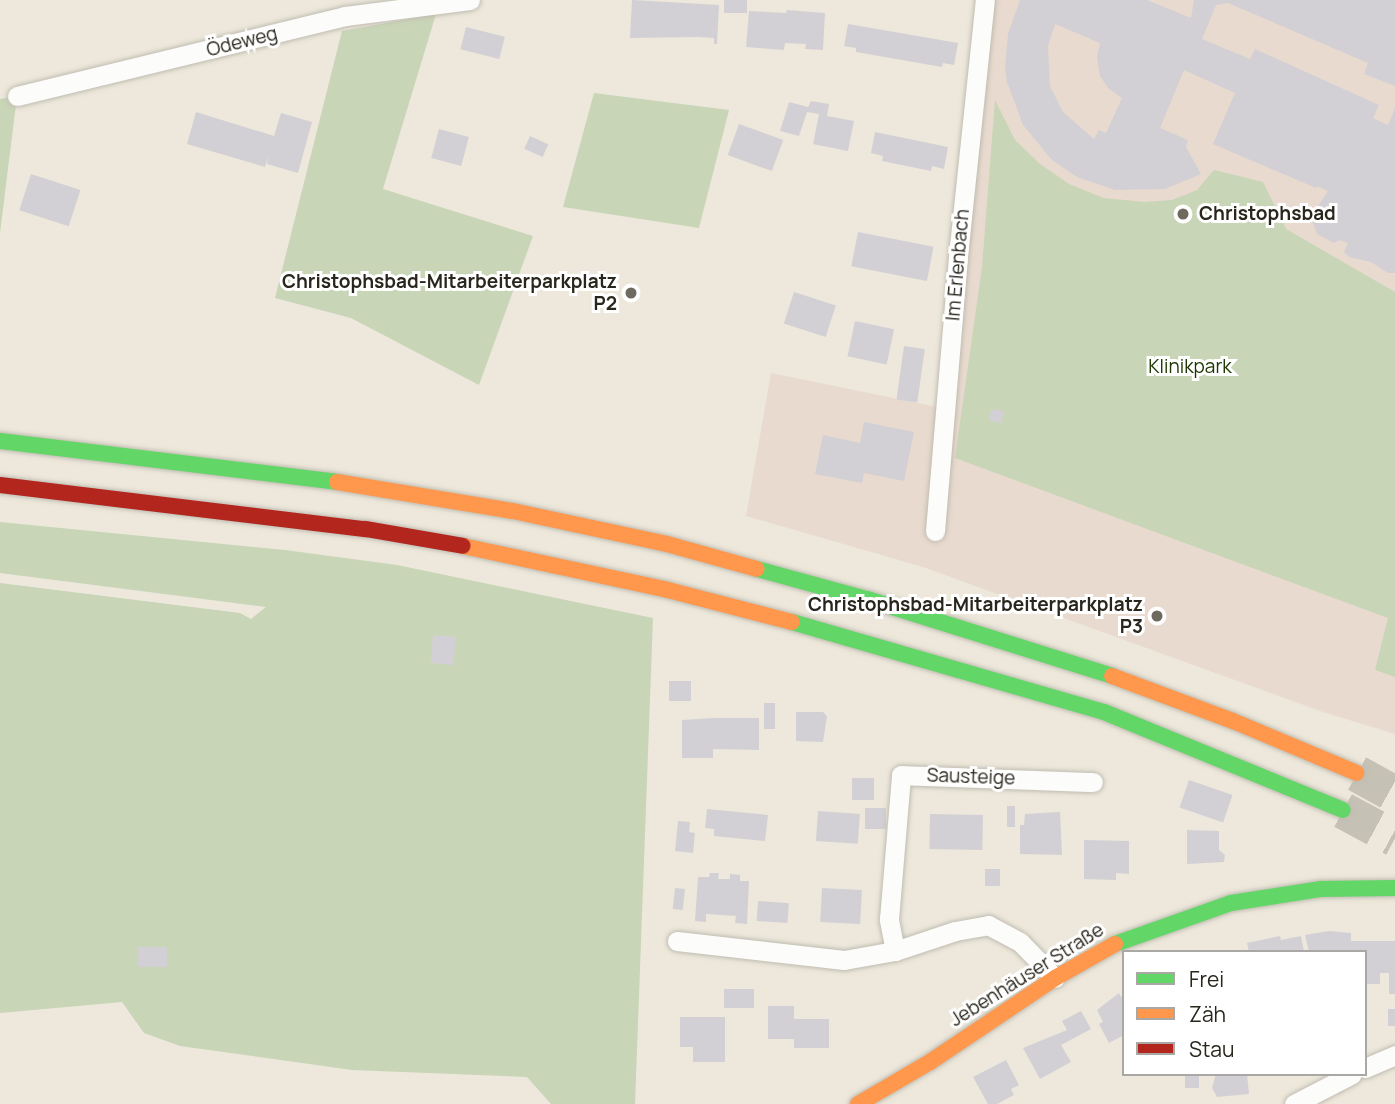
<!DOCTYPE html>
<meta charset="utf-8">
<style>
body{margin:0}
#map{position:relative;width:1395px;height:1104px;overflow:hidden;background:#ede8db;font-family:Manrope,sans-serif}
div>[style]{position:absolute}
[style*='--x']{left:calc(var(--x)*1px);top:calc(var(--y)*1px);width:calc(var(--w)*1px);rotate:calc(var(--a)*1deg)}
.medical>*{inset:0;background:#e8dace}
.green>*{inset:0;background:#c9d5b7}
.building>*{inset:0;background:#d2d0d4;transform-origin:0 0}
.highway-tunnel>*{height:37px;margin-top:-18.5px;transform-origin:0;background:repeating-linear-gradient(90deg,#c6c1b5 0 37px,transparent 0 55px)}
.roads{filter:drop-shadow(0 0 2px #c0bcb2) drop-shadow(0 0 2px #c0bcb2)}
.street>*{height:19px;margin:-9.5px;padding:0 9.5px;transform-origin:9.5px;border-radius:9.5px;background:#fcfcfa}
.fast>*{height:16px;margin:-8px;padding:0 8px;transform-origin:8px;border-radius:8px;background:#63d668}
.slow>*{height:16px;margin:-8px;padding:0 8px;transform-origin:8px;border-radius:8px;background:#ff974d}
.jam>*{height:16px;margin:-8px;padding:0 8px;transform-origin:8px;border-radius:8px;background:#b3261e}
.dots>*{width:19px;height:19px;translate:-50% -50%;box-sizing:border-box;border:4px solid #fff;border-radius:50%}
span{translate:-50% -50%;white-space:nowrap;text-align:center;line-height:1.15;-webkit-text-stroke:6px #fff;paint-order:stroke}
.street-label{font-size:19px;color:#29261d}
.poi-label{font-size:19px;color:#29261d;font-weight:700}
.left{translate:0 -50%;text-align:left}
.right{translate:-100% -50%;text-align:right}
.park-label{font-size:19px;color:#1d3700}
.legend{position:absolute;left:1122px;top:950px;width:245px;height:126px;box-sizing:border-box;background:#fff;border:2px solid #a9a8a5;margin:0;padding:9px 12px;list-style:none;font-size:21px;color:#29261d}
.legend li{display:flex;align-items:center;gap:14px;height:35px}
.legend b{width:35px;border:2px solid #a9a8a5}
</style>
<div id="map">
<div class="medical">
<div style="clip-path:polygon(991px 0,1395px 0,1395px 734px,1323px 712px,923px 567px,746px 516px,771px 373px,952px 410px)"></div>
</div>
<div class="green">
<div style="clip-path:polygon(436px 14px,383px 189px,533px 236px,479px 385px,351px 318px,275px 298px,342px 31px)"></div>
<div style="clip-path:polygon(594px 93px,729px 110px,699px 228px,563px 207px)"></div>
<div style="clip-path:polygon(17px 96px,0 233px,0 99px)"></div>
<div style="clip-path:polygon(995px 100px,1015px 140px,1040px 164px,1069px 184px,1104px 198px,1144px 202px,1172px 200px,1197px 190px,1214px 170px,1263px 182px,1286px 229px,1395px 292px,1395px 677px,1375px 670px,1388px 618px,955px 458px,982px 267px)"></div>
<div style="clip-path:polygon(0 522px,285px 550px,397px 565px,653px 618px,635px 1104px,551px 1104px,527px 1077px,352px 1070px,180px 1046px,144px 1033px,122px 1002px,0 1013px,0 583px,240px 613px,251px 619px,266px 607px,0 573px)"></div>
</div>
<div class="building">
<div style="clip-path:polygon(632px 0,719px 5px,717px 44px,714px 44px,714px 38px,698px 37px,630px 38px)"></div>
<div style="left:724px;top:0;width:23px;height:13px"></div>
<div style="clip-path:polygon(evenodd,1020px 0,1147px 0,1191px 18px,1194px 0,1395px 0,1395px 86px,1364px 74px,1368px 63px,1228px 3px,1216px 5px,1202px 39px,1250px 59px,1255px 49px,1379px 105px,1373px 118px,1388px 125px,1395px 108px,1395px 273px,1388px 273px,1371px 262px,1349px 257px,1344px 252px,1348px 243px,1340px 240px,1334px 243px,1317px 234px,1311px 217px,1328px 191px,1317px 186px,1316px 188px,1213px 144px,1235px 93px,1184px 70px,1160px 128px,1188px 140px,1186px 147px,1201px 174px,1165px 189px,1115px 190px,1077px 177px,1052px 160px,1023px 125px,1007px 82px,1005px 67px,1008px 34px,1020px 0,1055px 24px,1100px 43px,1097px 57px,1100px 76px,1109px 89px,1122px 98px,1106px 133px,1099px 130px,1094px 139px,1063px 112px,1050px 86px,1048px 46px,1055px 24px)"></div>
<div style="clip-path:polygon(787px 10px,825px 13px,823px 50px,805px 49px,806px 44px,785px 43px,784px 50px,746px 47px,749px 11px,786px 13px)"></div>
<div style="clip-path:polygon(848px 24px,958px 43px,954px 65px,943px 63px,942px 67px,856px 52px,856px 48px,844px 46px)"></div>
<div style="left:466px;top:27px;width:40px;height:23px;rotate:14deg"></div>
<div style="clip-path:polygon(811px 101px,829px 104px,827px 116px,854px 121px,848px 151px,813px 144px,819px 114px,807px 112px,799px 136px,780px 131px,789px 102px,808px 107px)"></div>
<div style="clip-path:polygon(196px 112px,274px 136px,281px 113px,312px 122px,298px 173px,267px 164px,268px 157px,265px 167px,187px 144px)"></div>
<div style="left:739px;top:124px;width:47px;height:33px;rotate:20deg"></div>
<div style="left:439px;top:129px;width:31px;height:30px;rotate:15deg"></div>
<div style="clip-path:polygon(875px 132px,948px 147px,944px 169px,932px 166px,931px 171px,882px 161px,883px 156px,871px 153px)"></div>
<div style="left:530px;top:136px;width:20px;height:14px;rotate:24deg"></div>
<div style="left:31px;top:174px;width:52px;height:38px;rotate:18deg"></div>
<div style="left:858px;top:232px;width:77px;height:35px;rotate:11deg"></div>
<div style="left:794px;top:292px;width:44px;height:33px;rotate:18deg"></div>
<div style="left:855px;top:321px;width:40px;height:36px;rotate:12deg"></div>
<div style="left:904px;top:346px;width:21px;height:54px;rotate:8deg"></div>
<div style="left:991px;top:409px;width:13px;height:12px;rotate:9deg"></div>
<div style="clip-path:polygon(864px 422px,914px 432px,904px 481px,864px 473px,862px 483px,815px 474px,823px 435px,860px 443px)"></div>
<div style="left:433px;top:635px;width:23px;height:28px;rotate:5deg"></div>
<div style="left:669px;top:681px;width:22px;height:20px"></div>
<div style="left:764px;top:703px;width:11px;height:26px"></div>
<div style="clip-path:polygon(796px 712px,823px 712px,827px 716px,823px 742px,796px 741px)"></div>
<div style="clip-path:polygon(713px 718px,759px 718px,759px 750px,713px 749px,713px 758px,682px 758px,682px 720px)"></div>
<div style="left:852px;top:778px;width:22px;height:22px"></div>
<div style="left:1189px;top:780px;width:46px;height:29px;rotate:19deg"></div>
<div style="left:1007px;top:806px;width:8px;height:21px"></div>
<div style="left:865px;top:808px;width:21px;height:21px"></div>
<div style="clip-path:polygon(707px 809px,768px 815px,765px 841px,714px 836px,714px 829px,705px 828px)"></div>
<div style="left:818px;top:811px;width:42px;height:30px;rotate:4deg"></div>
<div style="clip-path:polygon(1060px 812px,1062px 855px,1020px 854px,1020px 825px,1024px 825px,1025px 814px)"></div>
<div style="left:930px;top:814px;width:53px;height:35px;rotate:1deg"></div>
<div style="clip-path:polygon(678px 821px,690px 822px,689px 832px,695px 833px,693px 853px,675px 851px)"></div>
<div style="clip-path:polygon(1187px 830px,1219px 831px,1219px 850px,1225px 855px,1224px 862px,1187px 864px)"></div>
<div style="clip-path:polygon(1084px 840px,1129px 841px,1129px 874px,1116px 873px,1116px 880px,1084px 879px)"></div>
<div style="left:985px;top:869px;width:15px;height:17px"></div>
<div style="clip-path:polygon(710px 873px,719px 873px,718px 879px,730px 879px,730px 874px,740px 875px,740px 881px,749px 881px,747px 924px,735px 923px,736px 916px,706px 914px,706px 922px,695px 921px,698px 877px,709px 877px)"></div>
<div style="left:675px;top:888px;width:10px;height:21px;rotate:6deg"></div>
<div style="left:822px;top:888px;width:40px;height:34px;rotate:3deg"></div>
<div style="left:758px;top:901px;width:31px;height:20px;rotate:4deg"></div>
<div style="clip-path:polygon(1329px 931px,1351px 933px,1351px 941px,1395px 941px,1395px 994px,1389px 994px,1389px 973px,1380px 973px,1380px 984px,1365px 984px,1365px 952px,1309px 952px,1305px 935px)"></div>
<div style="clip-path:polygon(1280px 936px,1281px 940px,1301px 936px,1304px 952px,1249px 952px,1247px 943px)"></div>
<div style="left:138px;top:947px;width:29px;height:20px"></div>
<div style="left:724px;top:989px;width:30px;height:19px"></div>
<div style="clip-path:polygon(1119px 993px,1121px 997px,1124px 995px,1124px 1035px,1109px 1043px,1099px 1024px,1103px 1022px,1097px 1010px)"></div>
<div style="clip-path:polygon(768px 1006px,794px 1006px,794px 1019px,829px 1019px,829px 1048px,794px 1048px,794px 1039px,768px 1039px)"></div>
<div style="left:1388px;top:1009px;width:7px;height:17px"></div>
<div style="clip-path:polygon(1081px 1011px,1091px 1029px,1061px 1045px,1071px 1062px,1040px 1079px,1023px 1048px,1067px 1030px,1062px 1021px)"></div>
<div style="clip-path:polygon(680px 1017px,725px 1017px,725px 1062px,693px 1062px,693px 1047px,680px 1047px)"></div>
<div style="clip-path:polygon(1006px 1060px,1019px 1085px,1011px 1089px,1014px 1095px,997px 1104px,988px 1104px,973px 1077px)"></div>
<div style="left:1185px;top:1074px;width:14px;height:14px"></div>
<div style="clip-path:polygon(1216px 1074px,1247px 1074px,1249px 1094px,1217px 1097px,1212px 1088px)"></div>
</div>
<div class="highway-tunnel">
<div style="--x:1357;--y:773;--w:43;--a:28.9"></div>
<div style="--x:1343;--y:810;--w:59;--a:28.3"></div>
</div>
<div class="roads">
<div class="street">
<div style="--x:17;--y:96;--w:338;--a:-13.7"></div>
<div style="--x:345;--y:16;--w:126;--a:-7.3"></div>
<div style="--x:935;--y:531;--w:286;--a:-85.2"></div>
<div style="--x:959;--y:246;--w:247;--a:-84"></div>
<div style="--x:677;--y:941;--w:168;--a:6.5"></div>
<div style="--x:844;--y:960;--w:52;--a:-10"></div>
<div style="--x:895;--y:951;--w:63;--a:-18.4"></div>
<div style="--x:955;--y:931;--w:34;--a:-10"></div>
<div style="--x:988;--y:925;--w:36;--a:28"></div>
<div style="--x:1020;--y:942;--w:50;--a:45.8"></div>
<div style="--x:895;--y:951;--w:33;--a:-101"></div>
<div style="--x:889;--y:919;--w:144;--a:-85.2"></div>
<div style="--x:901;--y:775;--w:192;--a:2.1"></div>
<div style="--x:1365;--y:1068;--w:33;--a:-23"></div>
<div style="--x:1294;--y:1104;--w:65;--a:-27.3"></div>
</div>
<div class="fast">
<div style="--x:0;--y:441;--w:339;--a:6.9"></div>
<div style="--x:757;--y:569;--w:114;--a:15.3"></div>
<div style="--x:867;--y:599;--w:257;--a:17.4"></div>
<div style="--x:792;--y:622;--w:325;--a:16.1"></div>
<div style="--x:1104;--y:712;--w:258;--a:22.3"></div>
<div style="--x:1115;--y:944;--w:123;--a:-19.5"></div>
<div style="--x:1231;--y:903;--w:90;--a:-8.9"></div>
<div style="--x:1320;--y:889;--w:75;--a:-0.8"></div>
</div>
<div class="slow">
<div style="--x:337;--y:482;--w:178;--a:9.4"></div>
<div style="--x:513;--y:511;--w:157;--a:12.1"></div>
<div style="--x:667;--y:544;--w:93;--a:15.5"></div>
<div style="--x:463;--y:546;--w:206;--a:12.1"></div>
<div style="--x:664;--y:589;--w:132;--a:14.5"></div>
<div style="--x:1112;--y:676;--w:129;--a:20.4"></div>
<div style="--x:1233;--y:721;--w:134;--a:22.8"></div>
<div style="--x:858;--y:1104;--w:83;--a:-30.3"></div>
<div style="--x:930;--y:1062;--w:151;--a:-33.9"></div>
<div style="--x:1055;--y:978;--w:69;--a:-29.5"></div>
</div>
<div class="jam">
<div style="--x:0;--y:485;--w:369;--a:6.9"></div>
<div style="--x:366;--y:529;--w:98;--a:9.9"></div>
</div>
</div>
<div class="dots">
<div style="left:1183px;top:214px;background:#6e6a60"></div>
<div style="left:631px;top:293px;background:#6e6a60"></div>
<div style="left:1157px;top:616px;background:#6e6a60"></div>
</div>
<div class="street-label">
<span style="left:242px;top:42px;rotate:-14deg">Ödeweg</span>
<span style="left:958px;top:265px;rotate:-85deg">Im Erlenbach</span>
<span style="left:971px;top:777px;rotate:2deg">Sausteige</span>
<span style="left:1027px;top:975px;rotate:-32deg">Jebenhäuser Straße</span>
</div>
<div class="poi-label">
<span class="left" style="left:1199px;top:214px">Christophsbad</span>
<span class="right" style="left:617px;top:293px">Christophsbad-Mitarbeiterparkplatz<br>P2</span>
<span class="right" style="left:1143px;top:616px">Christophsbad-Mitarbeiterparkplatz<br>P3</span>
</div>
<div class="park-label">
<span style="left:1190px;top:367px">Klinikpark</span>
</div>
<ul class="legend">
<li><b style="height:9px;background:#63d668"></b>Frei</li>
<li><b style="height:9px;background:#ff974d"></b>Zäh</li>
<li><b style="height:9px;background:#b3261e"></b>Stau</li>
</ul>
</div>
